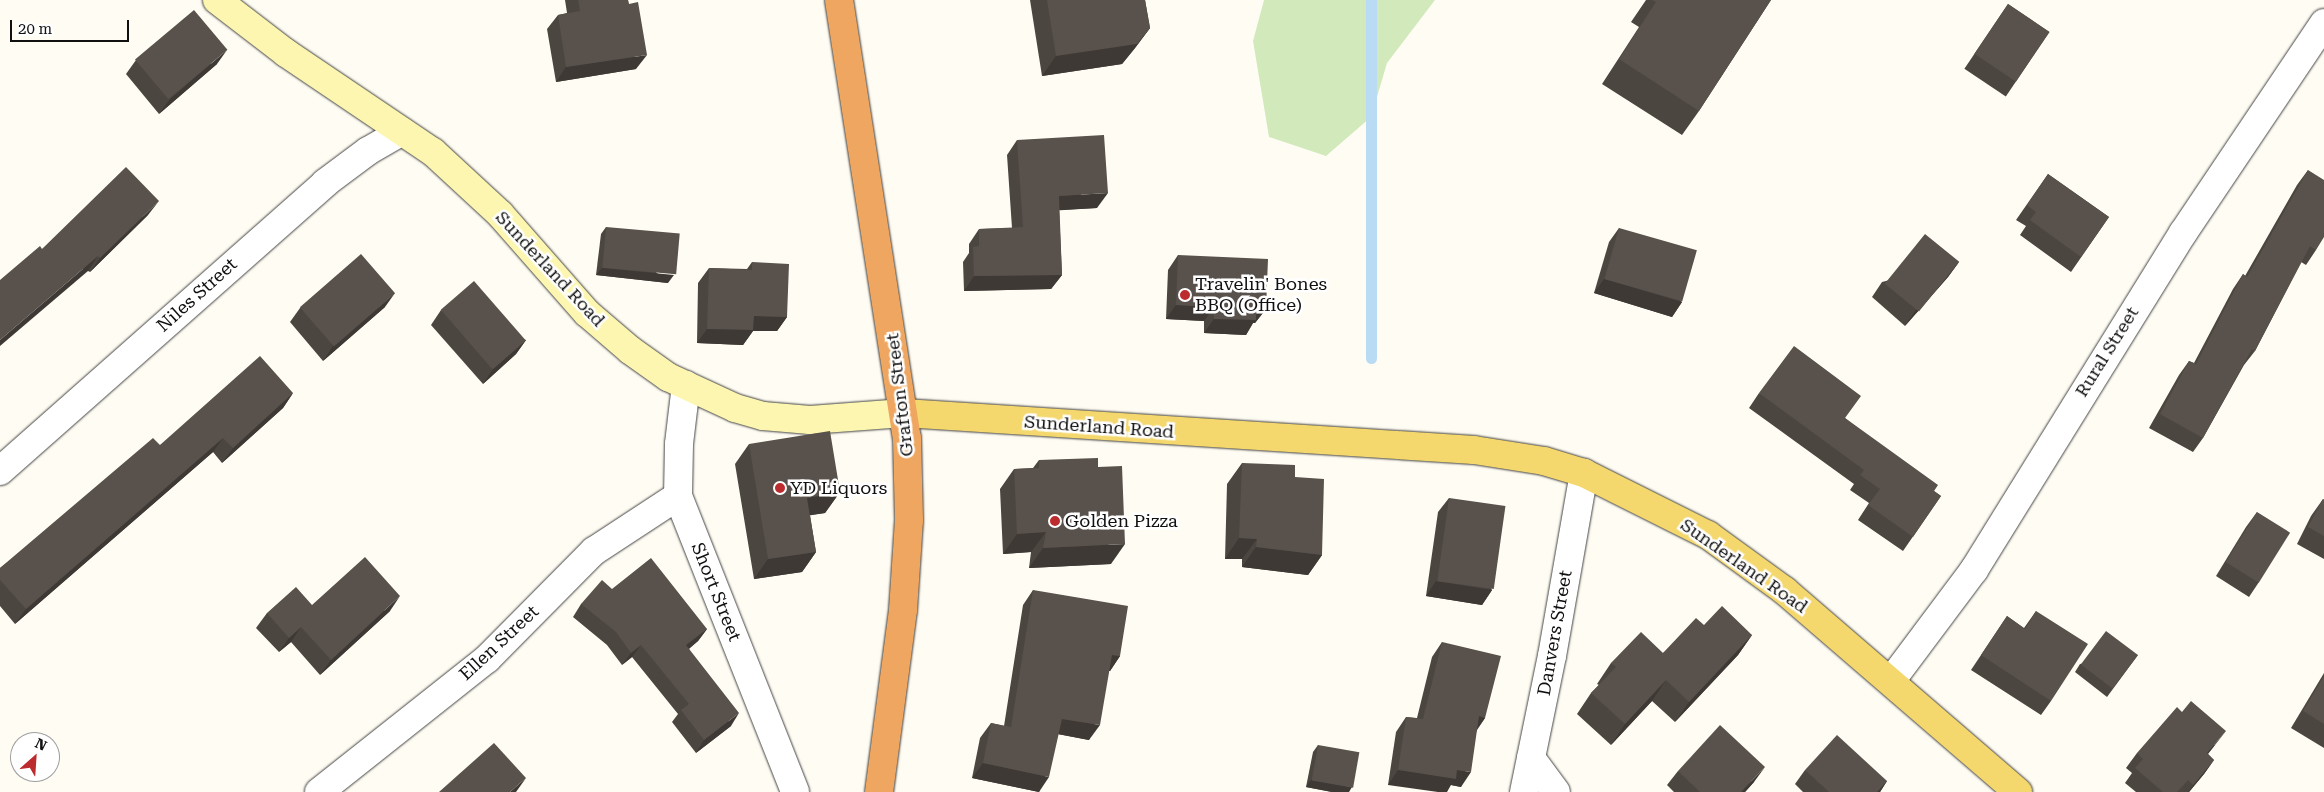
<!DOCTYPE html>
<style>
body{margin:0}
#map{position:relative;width:2324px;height:792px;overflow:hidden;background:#fffdf3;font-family:"Roboto Serif",serif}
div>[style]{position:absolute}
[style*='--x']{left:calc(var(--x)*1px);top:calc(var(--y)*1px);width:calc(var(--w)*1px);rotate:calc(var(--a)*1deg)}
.green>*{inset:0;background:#d2e9bc}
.stream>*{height:11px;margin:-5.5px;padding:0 5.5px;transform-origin:5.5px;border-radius:5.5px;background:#b9dcf4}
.roads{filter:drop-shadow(0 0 1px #434343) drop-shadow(0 0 1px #434343)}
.street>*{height:28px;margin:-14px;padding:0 14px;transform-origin:14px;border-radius:14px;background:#fff}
.secondary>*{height:28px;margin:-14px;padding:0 14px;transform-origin:14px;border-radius:14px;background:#fcf6b0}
.primary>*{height:28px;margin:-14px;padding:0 14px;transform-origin:14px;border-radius:14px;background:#f4d76d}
.highway>*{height:28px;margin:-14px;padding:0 14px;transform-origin:14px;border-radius:14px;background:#efa660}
.wall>*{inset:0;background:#4c4641;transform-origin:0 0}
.shaded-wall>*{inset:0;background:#3e3935}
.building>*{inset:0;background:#58514c;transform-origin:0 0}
.dots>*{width:14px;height:14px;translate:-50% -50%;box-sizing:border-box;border:2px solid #fff;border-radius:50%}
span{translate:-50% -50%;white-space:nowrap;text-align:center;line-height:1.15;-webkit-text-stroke:5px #fff;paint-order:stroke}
.street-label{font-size:18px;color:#101010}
.poi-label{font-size:18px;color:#101010}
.left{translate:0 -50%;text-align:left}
.north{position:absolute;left:10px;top:732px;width:50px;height:50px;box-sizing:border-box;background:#fff;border:1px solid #9f9f9f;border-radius:50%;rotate:26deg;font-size:14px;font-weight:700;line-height:20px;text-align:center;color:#101010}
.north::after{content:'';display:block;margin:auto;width:18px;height:22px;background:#bc2b2e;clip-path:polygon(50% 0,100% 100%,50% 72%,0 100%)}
.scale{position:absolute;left:10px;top:20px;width:119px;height:22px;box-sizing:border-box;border:2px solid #101010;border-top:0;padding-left:6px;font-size:15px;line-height:18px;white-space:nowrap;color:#101010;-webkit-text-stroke:4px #fff;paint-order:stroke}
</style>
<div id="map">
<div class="green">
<div style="clip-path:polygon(1264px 0,1435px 0,1387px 63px,1371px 117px,1326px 156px,1269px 137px,1253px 41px)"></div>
</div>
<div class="stream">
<div style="--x:1371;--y:0;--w:358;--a:90"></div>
</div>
<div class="roads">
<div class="street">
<div style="--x:686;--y:385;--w:59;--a:96.8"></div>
<div style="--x:679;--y:444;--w:52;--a:91.1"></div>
<div style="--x:678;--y:496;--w:318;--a:68.4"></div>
<div style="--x:0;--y:471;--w:434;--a:-41.5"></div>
<div style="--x:325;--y:183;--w:54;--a:-36.7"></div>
<div style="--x:368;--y:151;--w:39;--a:-30"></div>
<div style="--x:1891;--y:681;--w:139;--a:-53.2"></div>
<div style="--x:1974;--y:570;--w:397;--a:-58.2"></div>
<div style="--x:2183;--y:233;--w:253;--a:-56.1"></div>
<div style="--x:1531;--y:758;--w:42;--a:53.7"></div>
<div style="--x:319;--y:792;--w:214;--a:-38.4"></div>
<div style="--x:487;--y:659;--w:152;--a:-45.3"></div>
<div style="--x:594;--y:551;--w:100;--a:-33.2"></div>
<div style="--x:1524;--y:792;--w:139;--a:-78.4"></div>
<div style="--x:1552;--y:656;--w:186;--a:-80.1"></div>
</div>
<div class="secondary">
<div style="--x:217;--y:0;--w:87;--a:37.5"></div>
<div style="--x:286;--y:53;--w:177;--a:34"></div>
<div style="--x:433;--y:152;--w:91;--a:42.8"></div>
<div style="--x:500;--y:214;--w:132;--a:48.7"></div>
<div style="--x:587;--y:313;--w:57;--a:40.7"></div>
<div style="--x:630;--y:350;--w:47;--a:35.4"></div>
<div style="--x:668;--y:377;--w:74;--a:24.8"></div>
<div style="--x:735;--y:408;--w:29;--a:16"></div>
<div style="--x:763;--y:416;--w:47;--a:4.9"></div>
<div style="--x:810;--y:420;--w:94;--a:-4.3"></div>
</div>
<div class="primary">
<div style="--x:904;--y:413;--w:571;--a:3.71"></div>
<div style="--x:1474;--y:450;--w:71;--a:8.9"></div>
<div style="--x:1544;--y:461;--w:42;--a:16.7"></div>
<div style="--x:1584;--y:473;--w:139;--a:26.6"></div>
<div style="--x:1708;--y:535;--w:95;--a:36"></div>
<div style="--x:1785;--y:591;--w:308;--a:40.8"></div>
</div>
<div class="highway">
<div style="--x:839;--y:0;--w:443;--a:81.2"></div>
<div style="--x:907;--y:438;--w:82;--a:88.6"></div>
<div style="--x:909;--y:520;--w:90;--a:93.8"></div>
<div style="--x:903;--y:610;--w:184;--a:97.5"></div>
</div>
</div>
<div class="wall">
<div style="clip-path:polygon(565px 0,628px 0,636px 69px,556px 82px,547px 29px,558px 15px,567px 13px)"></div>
<div style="clip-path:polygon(1030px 0,1145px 0,1150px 28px,1135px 48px,1122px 64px,1042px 76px)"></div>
<div style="clip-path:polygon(1646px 0,1771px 0,1699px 111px,1682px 135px,1602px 84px,1639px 27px,1631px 22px)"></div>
<div style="left:2008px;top:4px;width:50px;height:78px;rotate:34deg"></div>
<div style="clip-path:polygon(136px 60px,217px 64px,159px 114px,126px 74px)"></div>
<div style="clip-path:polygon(1017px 140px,1097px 208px,1059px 210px,1062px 275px,1051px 289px,964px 291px,963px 262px,969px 253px,969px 244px,979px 229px,1012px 228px,1007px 155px)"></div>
<div style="clip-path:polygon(2308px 170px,2316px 250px,2306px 265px,2301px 262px,2255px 351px,2244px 365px,2203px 438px,2193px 452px,2149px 428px,2179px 375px,2189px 361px,2194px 363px,2233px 289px,2243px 274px,2245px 276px,2297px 185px)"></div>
<div style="clip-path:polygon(2048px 174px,2109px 217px,2071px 272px,2020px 235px,2026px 226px,2016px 220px)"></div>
<div style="clip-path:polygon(148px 215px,90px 272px,88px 271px,42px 249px)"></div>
<div style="clip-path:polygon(606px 227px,668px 283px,596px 275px,601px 234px)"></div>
<div style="clip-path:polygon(1619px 228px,1682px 302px,1672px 317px,1594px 293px,1609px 242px)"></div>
<div style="clip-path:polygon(1178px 255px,1266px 309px,1255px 323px,1253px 323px,1246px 335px,1204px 333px,1204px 321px,1166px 319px,1168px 270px)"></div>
<div style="clip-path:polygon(752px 262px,787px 317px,777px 331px,753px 331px,743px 345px,697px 343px,698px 283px,709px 268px,747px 269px)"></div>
<div style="clip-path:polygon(1959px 262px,1948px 277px,1905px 326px,1872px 297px,1882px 282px)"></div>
<div style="clip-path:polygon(385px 307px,323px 361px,290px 322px,300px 308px)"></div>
<div style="clip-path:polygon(441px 310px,526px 340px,516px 354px,483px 384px,431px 325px)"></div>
<div style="clip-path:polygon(293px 393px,283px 408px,222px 463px,213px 452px,15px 624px,0 606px,0 568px,160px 445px)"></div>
<div style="clip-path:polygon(1759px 393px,1845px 418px,1934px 491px,1941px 496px,1903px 551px,1858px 520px,1869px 503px,1850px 490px,1854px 484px,1749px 408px)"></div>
<div style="clip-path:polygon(749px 444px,840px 492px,825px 513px,810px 515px,816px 552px,802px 572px,754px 579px,735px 464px)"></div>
<div style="clip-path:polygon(1039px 460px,1098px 467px,1111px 564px,1029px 568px,1031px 552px,1003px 554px,1000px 489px,1014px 469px,1033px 468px)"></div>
<div style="clip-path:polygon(1242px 463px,1295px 477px,1322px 555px,1308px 575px,1242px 567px,1242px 559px,1225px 559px,1227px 484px)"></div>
<div style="clip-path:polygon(1449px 498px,1492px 590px,1482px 605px,1426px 596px,1438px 512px)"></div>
<div style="clip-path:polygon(2323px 499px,2324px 500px,2324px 559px,2297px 544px,2311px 516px)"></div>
<div style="clip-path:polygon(2257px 512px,2259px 582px,2249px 597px,2216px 576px,2246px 527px)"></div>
<div style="clip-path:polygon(612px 589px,707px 629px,698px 641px,689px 649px,731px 726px,696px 753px,672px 722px,678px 714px,632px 657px,622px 665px,607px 645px,573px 617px,581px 604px)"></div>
<div style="clip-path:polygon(1033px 590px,1120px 656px,1110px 671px,1109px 671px,1089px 740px,1058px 734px,1039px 792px,972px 778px,980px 738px,991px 723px,1004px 726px,1023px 605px)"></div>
<div style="clip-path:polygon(312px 605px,390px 611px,320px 675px,291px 642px,279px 652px,256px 628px,267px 613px)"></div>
<div style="clip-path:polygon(2036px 611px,2051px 701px,2041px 715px,1971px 670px,2007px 616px,2024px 628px)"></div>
<div style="clip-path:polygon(1704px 625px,1752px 635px,1738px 655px,1675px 722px,1652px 701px,1611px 745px,1577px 714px,1591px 693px,1599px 685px,1597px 684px,1611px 663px,1663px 653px)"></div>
<div style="clip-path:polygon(1442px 642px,1485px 718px,1477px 729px,1461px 787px,1451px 785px,1388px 785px,1396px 732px,1406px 717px,1417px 718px,1432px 657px)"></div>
<div style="clip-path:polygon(2138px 655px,2107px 697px,2075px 672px,2080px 664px)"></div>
<div style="clip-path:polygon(2324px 673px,2324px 748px,2291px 728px)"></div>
<div style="clip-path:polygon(1318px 745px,1349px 792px,1332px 792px,1306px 787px,1313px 752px)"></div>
<div style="clip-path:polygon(2215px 745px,2208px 754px,2214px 760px,2204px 774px,2189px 792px,2136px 792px,2125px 783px,2132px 773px,2126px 768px,2137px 753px)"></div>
<div style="clip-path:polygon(1805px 770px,1887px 781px,1880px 792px,1803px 792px,1795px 784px)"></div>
<div style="clip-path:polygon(1678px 771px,1754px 782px,1745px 792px,1674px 792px,1667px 785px)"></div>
</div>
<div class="shaded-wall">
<div style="clip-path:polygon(1150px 28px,1135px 48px,1122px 64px,1042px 76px,1056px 56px)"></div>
<div style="clip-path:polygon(227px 50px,217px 64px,159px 114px,170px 99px)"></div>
<div style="clip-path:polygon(647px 55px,636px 69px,556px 82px,566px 67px)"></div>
<div style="clip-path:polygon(1108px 193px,1097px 208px,1048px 211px,1059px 196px)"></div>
<div style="clip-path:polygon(159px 201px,148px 215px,90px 272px,100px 258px)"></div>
<div style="clip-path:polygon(98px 256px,88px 271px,0 346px,0 340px)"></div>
<div style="clip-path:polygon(1959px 262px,1948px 277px,1905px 326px,1915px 311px)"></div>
<div style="clip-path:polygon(602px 268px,674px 275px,668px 283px,596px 275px)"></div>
<div style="clip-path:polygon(1062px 275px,1051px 289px,964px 291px,974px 276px)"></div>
<div style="clip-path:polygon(1604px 279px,1682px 302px,1672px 317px,1594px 293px)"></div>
<div style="clip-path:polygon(395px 293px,385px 307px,323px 361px,333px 346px)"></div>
<div style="clip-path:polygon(1176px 305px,1214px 307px,1204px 321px,1166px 319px)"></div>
<div style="clip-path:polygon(1256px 309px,1266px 309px,1255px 323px,1253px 323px,1246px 335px,1204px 333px,1214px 319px)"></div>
<div style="clip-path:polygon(754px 316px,787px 317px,777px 331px,753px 331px,743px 345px,697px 343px,707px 329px)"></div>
<div style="clip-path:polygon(526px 340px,516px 354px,483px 384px,493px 369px)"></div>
<div style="clip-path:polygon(293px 393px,283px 408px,222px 463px,233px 448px)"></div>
<div style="clip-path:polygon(223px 438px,213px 452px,15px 624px,26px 609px)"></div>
<div style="clip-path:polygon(840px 492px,825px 513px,793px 518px,807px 498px)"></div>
<div style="clip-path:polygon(1046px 532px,1031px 552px,1003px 554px,1017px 534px)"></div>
<div style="clip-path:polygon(1239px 538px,1257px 539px,1242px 559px,1225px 559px)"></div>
<div style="clip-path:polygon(1125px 544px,1111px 564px,1029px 568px,1043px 548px)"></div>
<div style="clip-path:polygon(1256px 547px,1322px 555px,1308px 575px,1242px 567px)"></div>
<div style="clip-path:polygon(816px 552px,802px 572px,754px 579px,768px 559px)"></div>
<div style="clip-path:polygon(1436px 581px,1492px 590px,1482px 605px,1426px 596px)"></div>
<div style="clip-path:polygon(400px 596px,390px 611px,320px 675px,331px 660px)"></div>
<div style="clip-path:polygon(301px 627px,291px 642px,279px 652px,289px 638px)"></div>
<div style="clip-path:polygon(707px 629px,698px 641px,677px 658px,686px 645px)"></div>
<div style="clip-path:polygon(1752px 635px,1738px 655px,1675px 722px,1689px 702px)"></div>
<div style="clip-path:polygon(641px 645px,632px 657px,622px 665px,631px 653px)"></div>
<div style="clip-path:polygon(1112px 655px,1120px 656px,1110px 671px,1101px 670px)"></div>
<div style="clip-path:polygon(1666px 680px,1652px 701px,1611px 745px,1625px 724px)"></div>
<div style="clip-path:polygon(739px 713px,731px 726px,696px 753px,704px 740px)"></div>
<div style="clip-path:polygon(1479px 716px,1485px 718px,1475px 733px)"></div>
<div style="clip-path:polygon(1062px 719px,1100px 725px,1089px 740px,1052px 733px)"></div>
<div style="clip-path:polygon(2226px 731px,2215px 745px,2196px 768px,2207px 753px)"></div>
<div style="clip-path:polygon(2214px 760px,2204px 774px,2189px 792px,2188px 792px)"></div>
<div style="clip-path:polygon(983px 763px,1049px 777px,1039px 792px,972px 778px)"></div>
<div style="clip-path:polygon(1765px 767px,1754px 782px,1745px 792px,1741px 792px)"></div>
<div style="clip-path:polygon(1398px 770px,1457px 770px,1471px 772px,1461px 787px,1451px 785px,1447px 792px,1438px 792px,1388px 785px)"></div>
<div style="clip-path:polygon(526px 778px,516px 792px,510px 792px)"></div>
<div style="clip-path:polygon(1311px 780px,1352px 787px,1349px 792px,1332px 792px,1306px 787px)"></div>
<div style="clip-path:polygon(1887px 781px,1880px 792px,1877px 792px)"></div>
</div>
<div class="building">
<div style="clip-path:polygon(578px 0,628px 0,629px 4px,638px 2px,647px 55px,566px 67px,558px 15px,580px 11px)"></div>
<div style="clip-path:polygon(1047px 0,1145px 0,1150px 28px,1137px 44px,1056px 56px)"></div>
<div style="clip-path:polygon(1652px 0,1771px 0,1699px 111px,1619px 59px,1656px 2px)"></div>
<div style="left:2008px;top:4px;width:50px;height:60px;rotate:34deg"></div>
<div style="left:194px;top:10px;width:52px;height:77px;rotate:50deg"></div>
<div style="clip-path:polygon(1104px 135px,1108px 193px,1059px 196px,1062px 275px,974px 276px,973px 247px,979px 246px,979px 229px,1023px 227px,1017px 140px)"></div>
<div style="clip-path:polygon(126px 167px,159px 201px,100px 258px,98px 256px,0 340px,0 280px,40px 246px,42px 249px)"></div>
<div style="clip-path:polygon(2308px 170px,2324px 180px,2324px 237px,2316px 250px,2310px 246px,2255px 351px,2252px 349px,2203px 438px,2160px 414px,2189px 361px,2196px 364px,2243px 274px,2247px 277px)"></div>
<div style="clip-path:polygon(2048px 174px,2109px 217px,2081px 257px,2030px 220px,2036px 212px,2027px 205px)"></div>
<div style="left:606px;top:227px;width:74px;height:41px;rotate:5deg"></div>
<div style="left:1619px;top:228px;width:81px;height:53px;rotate:16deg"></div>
<div style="left:1925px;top:234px;width:44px;height:64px;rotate:39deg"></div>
<div style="left:361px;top:254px;width:52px;height:81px;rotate:49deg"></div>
<div style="clip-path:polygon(1178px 255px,1268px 259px,1266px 309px,1256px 309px,1256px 320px,1214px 319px,1214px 307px,1176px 305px)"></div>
<div style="clip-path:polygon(752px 262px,789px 264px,787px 317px,754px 316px,753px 330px,707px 329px,709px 268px,752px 270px)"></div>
<div style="left:474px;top:281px;width:79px;height:44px;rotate:49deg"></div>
<div style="clip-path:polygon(1794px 346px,1861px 396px,1845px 418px,1938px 485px,1934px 491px,1941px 496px,1913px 537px,1868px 505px,1880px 489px,1860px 475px,1864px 470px,1759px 393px)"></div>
<div style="clip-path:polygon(260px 356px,293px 393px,233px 448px,223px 438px,26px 609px,0 580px,0 568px,153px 438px,160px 445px)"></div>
<div style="clip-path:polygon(830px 431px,840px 492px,807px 498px,816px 552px,768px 559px,749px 444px)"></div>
<div style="clip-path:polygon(1098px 458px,1098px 467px,1122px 466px,1125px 544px,1043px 548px,1046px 532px,1017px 534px,1014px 469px,1039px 468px,1039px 460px)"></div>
<div style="clip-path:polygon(1242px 463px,1295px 465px,1295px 477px,1324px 479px,1322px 555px,1256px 547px,1257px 539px,1239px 538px)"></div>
<div style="left:1449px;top:498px;width:57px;height:84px;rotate:8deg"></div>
<div style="clip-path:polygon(2323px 499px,2324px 500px,2324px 536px,2308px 527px)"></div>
<div style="left:2257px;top:512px;width:39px;height:59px;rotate:32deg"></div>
<div style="clip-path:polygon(365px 557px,400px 596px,331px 660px,301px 627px,289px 638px,267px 613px,296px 587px,312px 605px)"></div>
<div style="clip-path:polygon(651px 558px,707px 629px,686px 645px,739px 713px,704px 740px,681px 710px,689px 704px,641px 645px,631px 653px,616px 632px,581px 604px,602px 580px,612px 589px)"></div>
<div style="clip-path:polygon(1033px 590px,1128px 606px,1120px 656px,1112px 655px,1100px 725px,1062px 719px,1049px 777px,983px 763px,991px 723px,1011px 727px)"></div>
<div style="clip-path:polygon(1722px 606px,1752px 635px,1689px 702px,1666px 680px,1625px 724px,1591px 693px,1616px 667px,1611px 663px,1641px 632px,1663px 653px,1696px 618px,1704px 625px)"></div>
<div style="clip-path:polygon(2036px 611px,2088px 644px,2051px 701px,1981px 655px,2007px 616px,2025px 629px)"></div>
<div style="left:2106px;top:631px;width:40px;height:42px;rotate:37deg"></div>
<div style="clip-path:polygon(1442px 642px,1501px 656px,1485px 718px,1479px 716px,1471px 772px,1457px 770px,1456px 779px,1398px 770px,1406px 717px,1423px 719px)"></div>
<div style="clip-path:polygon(2324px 676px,2324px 724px,2303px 711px)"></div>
<div style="clip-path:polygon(2191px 701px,2226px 731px,2207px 753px,2214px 760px,2193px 785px,2188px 780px,2177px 792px,2163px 792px,2135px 768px,2143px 759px,2137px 753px,2177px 707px,2182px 712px)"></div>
<div style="clip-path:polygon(1720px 725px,1765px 767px,1741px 792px,1700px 792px,1678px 771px)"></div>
<div style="clip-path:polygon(1837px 735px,1887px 781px,1877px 792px,1829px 792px,1805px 770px)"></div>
<div style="clip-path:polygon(494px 743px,526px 778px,510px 792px,439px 792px)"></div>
<div style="left:1318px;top:745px;width:42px;height:36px;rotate:10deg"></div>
</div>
<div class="dots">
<div style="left:1185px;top:295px;background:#bc2b2e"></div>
<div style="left:780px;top:488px;background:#bc2b2e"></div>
<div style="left:1055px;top:521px;background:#bc2b2e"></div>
</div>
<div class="street-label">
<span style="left:550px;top:269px;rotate:47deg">Sunderland Road</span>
<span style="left:197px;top:295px;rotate:-42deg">Niles Street</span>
<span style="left:2107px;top:352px;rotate:-58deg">Rural Street</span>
<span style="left:900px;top:395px;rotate:-97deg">Grafton Street</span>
<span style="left:1099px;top:427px;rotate:4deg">Sunderland Road</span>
<span style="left:1744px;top:566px;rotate:35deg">Sunderland Road</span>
<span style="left:716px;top:592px;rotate:68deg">Short Street</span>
<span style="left:1555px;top:633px;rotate:-80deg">Danvers Street</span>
<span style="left:499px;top:643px;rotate:-43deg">Ellen Street</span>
</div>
<div class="poi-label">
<span class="left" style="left:1195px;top:295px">Travelin' Bones<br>BBQ (Office)</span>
<span class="left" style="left:790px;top:488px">YD Liquors</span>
<span class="left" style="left:1065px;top:521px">Golden Pizza</span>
</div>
<div class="north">N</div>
<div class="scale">20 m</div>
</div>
